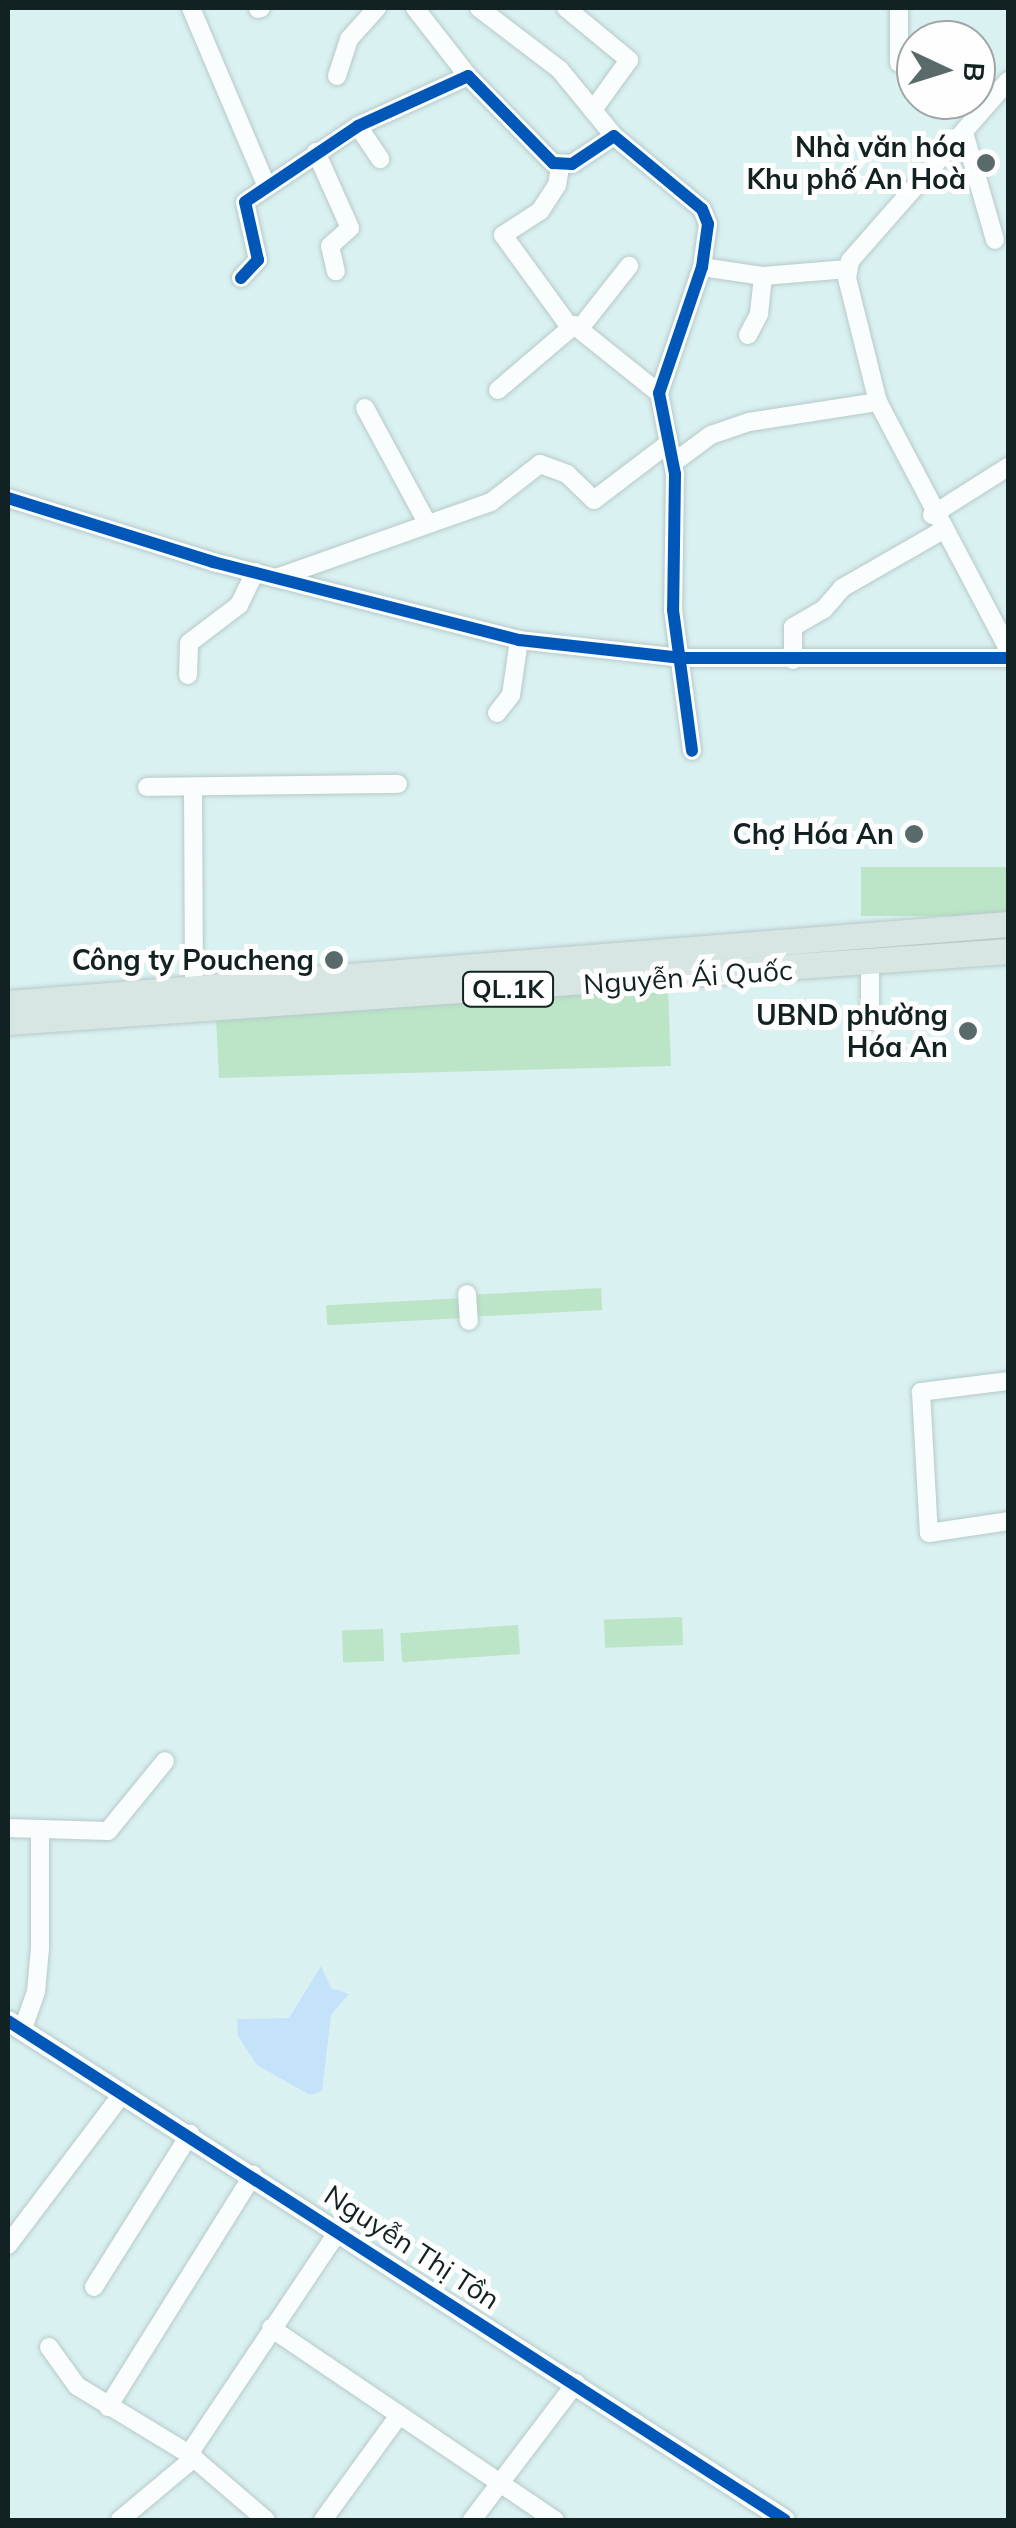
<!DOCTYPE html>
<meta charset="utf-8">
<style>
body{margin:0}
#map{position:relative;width:1016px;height:2528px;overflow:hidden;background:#daf1f1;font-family:Mulish,sans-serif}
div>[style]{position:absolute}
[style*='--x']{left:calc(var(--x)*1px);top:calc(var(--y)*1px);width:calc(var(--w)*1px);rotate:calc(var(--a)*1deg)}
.green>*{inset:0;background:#bbe5c6;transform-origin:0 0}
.water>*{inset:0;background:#c4e3fb}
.roads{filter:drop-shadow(0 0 2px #b7c9c9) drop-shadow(0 0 2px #b7c9c9)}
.minor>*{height:18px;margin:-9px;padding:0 9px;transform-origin:9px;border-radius:9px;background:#f9fdfd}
.tertiary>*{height:20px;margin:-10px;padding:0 10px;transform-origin:10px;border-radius:10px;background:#f9fdfd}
.primary>*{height:25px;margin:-12.5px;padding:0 12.5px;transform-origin:12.5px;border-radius:12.5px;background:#d7e5e3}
.cycleway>*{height:12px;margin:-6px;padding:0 6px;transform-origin:6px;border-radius:6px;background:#0057b8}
.dots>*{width:28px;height:28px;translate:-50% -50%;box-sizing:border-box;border:5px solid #fefefe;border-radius:50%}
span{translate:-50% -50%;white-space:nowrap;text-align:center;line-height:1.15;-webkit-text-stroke:10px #fefefe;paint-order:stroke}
.shield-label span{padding:2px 8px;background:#fefefe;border:2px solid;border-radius:8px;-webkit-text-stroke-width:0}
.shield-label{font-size:25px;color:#122222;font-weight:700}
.poi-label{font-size:28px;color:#122222;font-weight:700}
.right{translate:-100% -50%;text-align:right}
.street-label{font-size:28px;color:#122222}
.frame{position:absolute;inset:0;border:10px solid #122222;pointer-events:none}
.north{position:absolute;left:896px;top:20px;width:100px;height:100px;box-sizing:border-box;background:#fefefe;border:2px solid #a0a6a6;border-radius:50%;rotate:94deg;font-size:28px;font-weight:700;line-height:40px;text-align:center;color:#122222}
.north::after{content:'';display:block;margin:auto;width:35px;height:45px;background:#586a6a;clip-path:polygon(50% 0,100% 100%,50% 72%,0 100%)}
</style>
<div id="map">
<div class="green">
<div style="left:1008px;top:867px;width:49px;height:147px;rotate:90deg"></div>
<div style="clip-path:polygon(668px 988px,671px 1066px,219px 1078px,216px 1017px)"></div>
<div style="left:601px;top:1288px;width:22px;height:129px;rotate:87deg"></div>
<div style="left:463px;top:1298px;width:20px;height:137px;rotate:87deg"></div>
<div style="left:682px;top:1617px;width:28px;height:78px;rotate:88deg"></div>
<div style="left:518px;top:1625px;width:29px;height:118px;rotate:86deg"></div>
<div style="left:383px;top:1629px;width:32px;height:41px;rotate:88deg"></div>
</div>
<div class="water">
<div style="clip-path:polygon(321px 1966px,331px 1988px,349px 1994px,331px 2015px,322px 2091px,310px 2095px,257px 2065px,238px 2036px,237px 2019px,289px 2018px)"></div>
</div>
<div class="roads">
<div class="minor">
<div style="--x:191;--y:8;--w:192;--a:67"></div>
<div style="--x:415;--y:8;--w:86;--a:52.1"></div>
<div style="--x:479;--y:8;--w:102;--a:37.4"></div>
<div style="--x:560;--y:70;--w:85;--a:50.7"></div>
<div style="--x:566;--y:8;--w:82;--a:39.5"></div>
<div style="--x:629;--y:60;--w:62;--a:125.8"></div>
<div style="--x:899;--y:8;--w:55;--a:90"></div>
<div style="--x:258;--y:9;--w:3;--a:-18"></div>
<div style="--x:337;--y:76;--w:39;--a:-72"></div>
<div style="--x:349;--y:39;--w:42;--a:-47.9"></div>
<div style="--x:1008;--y:81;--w:240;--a:131.3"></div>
<div style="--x:850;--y:261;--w:17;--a:100"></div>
<div style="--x:847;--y:278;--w:128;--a:76"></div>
<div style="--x:878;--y:402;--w:279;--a:62.2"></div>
<div style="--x:358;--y:126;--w:40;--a:56"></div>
<div style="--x:965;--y:136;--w:108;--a:73.9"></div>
<div style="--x:316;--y:152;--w:83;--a:65.9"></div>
<div style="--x:350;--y:228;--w:27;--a:138"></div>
<div style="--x:330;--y:246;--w:26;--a:77"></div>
<div style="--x:560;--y:167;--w:18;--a:99"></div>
<div style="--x:557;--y:185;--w:31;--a:123"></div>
<div style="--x:540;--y:211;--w:44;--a:147"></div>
<div style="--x:503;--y:235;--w:112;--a:54"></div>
<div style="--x:702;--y:267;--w:62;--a:8.4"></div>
<div style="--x:763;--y:276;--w:85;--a:-4.7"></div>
<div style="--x:241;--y:278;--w:25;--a:-47"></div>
<div style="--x:258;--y:260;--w:59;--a:-102.6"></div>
<div style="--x:245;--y:202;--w:136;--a:-33.9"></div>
<div style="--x:358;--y:126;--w:121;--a:-24.4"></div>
<div style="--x:468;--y:76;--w:122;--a:45.7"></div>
<div style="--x:553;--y:163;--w:19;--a:3"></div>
<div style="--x:572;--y:164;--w:50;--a:-33.7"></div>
<div style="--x:614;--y:136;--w:114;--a:39.7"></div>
<div style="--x:702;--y:209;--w:16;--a:68"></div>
<div style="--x:708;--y:224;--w:43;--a:97.9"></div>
<div style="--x:702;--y:267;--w:133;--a:108.8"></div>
<div style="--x:659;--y:393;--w:83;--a:78.8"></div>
<div style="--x:675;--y:474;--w:136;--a:90.8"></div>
<div style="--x:673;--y:610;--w:142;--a:82.3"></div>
<div style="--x:581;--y:327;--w:78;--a:-51.8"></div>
<div style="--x:748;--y:335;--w:24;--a:-62"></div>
<div style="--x:759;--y:314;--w:38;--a:-84"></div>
<div style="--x:498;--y:390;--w:100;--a:-40.5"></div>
<div style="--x:574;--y:325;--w:109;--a:38.7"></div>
<div style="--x:365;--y:408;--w:128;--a:61.6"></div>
<div style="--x:673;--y:463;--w:47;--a:-36.4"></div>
<div style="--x:711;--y:435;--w:40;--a:-18.9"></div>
<div style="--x:749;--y:422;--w:131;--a:-8.8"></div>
<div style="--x:8;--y:498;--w:215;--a:17.3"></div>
<div style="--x:213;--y:562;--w:316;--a:14.3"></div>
<div style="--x:519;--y:640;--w:164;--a:6.3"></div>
<div style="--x:682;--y:658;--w:326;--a:0"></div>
<div style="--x:932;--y:515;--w:90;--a:-32.3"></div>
<div style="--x:279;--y:577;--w:225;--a:-19.5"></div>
<div style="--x:491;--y:502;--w:62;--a:-37.8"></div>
<div style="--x:540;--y:464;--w:29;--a:20"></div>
<div style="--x:567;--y:474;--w:37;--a:44"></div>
<div style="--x:594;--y:500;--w:89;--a:-37.3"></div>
<div style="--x:793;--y:660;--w:33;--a:-90"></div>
<div style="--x:793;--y:627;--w:36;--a:-30"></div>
<div style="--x:824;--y:609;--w:28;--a:-49"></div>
<div style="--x:842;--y:588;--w:114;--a:-29.9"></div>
<div style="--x:188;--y:675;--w:32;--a:-88"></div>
<div style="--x:189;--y:643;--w:63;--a:-37.2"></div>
<div style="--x:239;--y:605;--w:37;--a:-64"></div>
<div style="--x:497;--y:713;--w:23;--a:-52"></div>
<div style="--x:511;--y:695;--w:56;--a:-81.7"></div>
<div style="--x:147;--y:787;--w:251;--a:-0.7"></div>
<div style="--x:193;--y:787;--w:202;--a:89.7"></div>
<div style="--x:870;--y:963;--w:58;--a:90"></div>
<div style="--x:467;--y:1294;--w:27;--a:86"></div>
<div style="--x:1008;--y:1381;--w:88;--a:172.8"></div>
<div style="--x:921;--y:1392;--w:141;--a:86.8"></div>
<div style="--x:929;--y:1533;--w:80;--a:-8.6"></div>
<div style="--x:8;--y:1828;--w:100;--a:1.7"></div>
<div style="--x:108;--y:1831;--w:90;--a:-50.8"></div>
<div style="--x:22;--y:2031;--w:41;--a:-70.3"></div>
<div style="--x:36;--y:1992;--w:44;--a:-84.8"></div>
<div style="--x:40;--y:1948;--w:117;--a:-90"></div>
<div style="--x:8;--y:2245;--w:189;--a:-52.9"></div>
<div style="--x:94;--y:2287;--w:181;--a:-57.9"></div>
<div style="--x:271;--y:2328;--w:343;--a:34.1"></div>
<div style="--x:49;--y:2347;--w:48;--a:54.3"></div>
<div style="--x:77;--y:2386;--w:131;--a:31.3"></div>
<div style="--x:189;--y:2454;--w:101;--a:40.6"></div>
<div style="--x:108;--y:2407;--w:274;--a:-58"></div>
<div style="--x:189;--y:2454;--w:270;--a:-56.2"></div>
<div style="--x:120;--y:2520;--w:97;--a:-40"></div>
<div style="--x:323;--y:2520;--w:126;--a:-54"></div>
<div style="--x:472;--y:2520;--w:172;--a:-52.8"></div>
</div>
<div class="tertiary">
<div style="--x:8;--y:2021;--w:923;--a:32.71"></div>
</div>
<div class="primary">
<div style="--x:8;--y:1003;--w:1003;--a:-4.52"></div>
<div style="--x:8;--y:1022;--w:1003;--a:-4.06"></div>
</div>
</div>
<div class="cycleway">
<div style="--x:241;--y:278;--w:25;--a:-47"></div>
<div style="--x:258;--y:260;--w:59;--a:-102.6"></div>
<div style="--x:245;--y:202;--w:136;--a:-33.9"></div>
<div style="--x:358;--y:126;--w:121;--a:-24.4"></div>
<div style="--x:468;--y:76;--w:122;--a:45.7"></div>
<div style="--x:553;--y:163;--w:19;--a:3"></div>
<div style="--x:572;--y:164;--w:50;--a:-33.7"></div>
<div style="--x:614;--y:136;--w:114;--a:39.7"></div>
<div style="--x:702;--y:209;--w:16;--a:68"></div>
<div style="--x:708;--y:224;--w:43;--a:97.9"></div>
<div style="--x:702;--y:267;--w:133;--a:108.8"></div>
<div style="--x:659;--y:393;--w:83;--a:78.8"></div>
<div style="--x:675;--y:474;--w:136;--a:90.8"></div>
<div style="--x:673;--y:610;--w:142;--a:82.3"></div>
<div style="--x:8;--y:498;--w:215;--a:17.3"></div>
<div style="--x:213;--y:562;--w:316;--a:14.3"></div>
<div style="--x:519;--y:640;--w:164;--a:6.3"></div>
<div style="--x:682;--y:658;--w:326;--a:0"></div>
<div style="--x:8;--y:2021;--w:923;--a:32.71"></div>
</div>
<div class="dots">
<div style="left:986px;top:163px;background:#586a6a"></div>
<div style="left:914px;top:834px;background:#586a6a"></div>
<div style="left:334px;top:960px;background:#586a6a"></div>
<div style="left:968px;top:1031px;background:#586a6a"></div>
</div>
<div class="shield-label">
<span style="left:508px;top:989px">QL.1K</span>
</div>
<div class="poi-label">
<span class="right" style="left:966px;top:163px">Nhà văn hóa<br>Khu phố An Hoà</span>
<span class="right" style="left:894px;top:834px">Chợ Hóa An</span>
<span class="right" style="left:314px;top:960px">Công ty Poucheng</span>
<span class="right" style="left:948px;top:1031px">UBND phường<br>Hóa An</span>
</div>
<div class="street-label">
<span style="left:688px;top:977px;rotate:-4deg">Nguyễn Ái Quốc</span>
<span style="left:412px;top:2247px;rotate:33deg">Nguyễn Thị Tồn</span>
</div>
<div class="frame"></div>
<div class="north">B</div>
</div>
